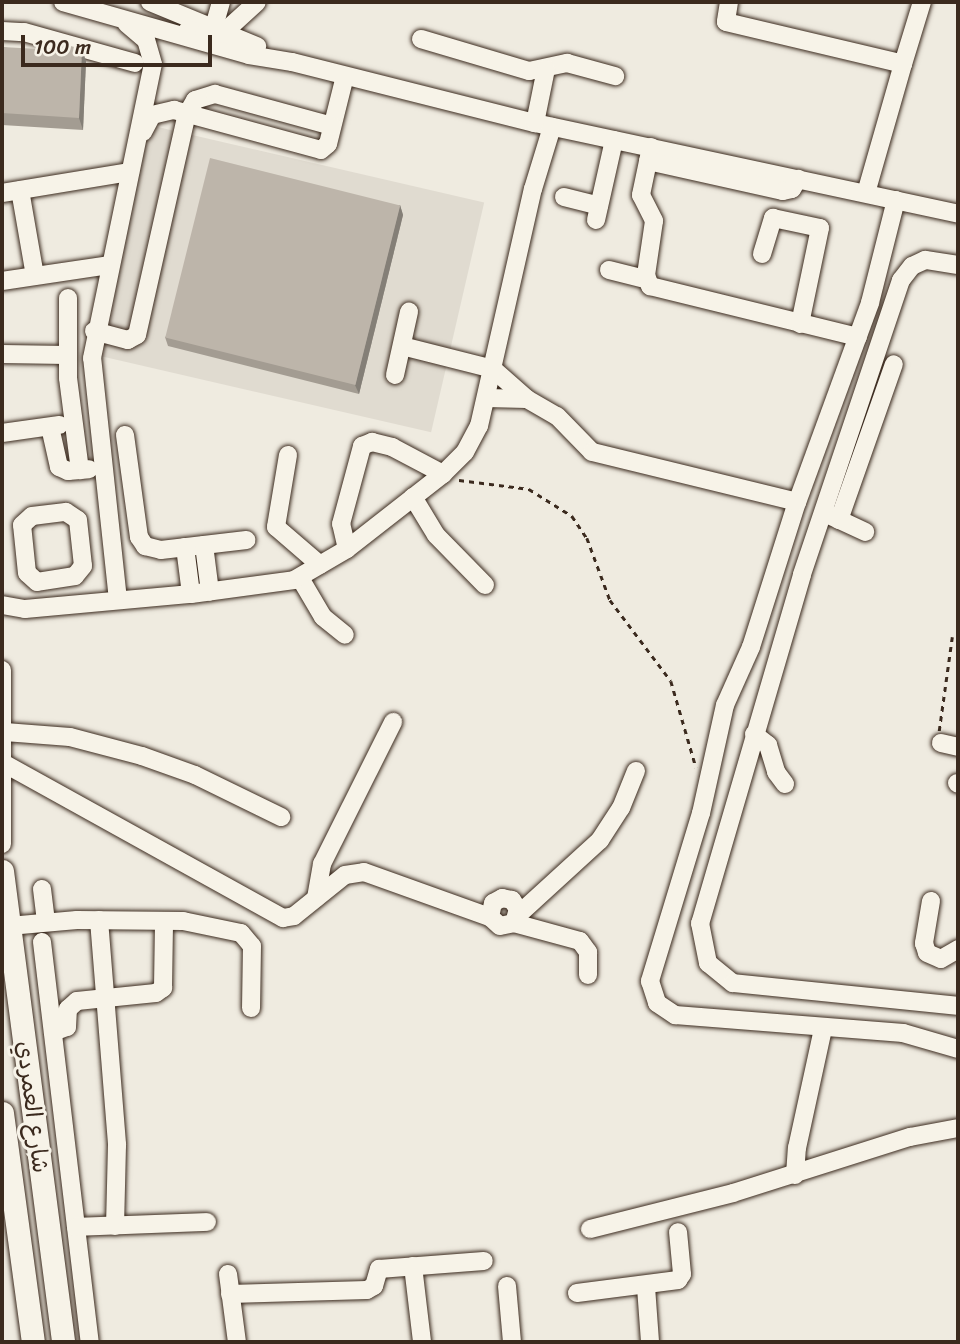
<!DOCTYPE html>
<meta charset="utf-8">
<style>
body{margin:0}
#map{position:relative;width:960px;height:1344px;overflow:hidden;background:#efebe0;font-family:Sriracha,"Playpen Sans Arabic",sans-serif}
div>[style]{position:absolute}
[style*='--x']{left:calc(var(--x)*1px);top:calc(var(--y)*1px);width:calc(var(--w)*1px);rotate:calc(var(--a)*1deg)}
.built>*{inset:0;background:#e0dbd0;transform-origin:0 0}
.path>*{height:2.5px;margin-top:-1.25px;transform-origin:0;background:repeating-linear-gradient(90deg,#3b2a1e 0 5px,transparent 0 10px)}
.roads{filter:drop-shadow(0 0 2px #3b2a1e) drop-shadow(0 0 2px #3b2a1e)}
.minor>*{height:18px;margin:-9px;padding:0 9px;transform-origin:9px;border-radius:9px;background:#f7f3e8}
.major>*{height:23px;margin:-11.5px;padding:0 11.5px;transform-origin:11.5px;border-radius:11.5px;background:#f7f3e8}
.wall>*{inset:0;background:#a39c92}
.shaded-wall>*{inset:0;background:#847f77}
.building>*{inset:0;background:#bdb5aa;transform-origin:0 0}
span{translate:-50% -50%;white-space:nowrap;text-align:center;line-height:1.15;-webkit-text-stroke:6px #f7f3e8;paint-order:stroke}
.street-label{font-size:23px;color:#3b2a1e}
.frame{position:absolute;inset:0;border:4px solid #3b2a1e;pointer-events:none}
.scale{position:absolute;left:21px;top:35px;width:191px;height:32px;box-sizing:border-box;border:4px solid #3b2a1e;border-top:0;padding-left:9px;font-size:21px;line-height:24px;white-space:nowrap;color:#3b2a1e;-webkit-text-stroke:5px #f7f3e8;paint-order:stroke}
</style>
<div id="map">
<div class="built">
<div style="left:149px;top:125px;width:344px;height:236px;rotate:13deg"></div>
</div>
<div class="path">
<div style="--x:459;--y:480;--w:71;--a:7.3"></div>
<div style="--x:529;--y:489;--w:51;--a:32.1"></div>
<div style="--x:572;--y:516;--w:27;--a:56"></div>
<div style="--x:587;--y:538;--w:66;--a:69.6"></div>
<div style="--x:610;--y:600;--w:101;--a:53"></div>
<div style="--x:671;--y:681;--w:90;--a:73.8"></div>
<div style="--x:939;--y:731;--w:95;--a:-82.1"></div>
</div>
<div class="roads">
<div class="minor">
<div style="--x:63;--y:2;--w:193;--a:15.9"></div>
<div style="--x:249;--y:55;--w:44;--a:9.2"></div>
<div style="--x:292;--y:62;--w:251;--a:14.1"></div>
<div style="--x:535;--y:123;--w:433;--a:12.1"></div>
<div style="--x:150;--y:2;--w:116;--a:22.4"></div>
<div style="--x:729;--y:2;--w:20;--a:99"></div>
<div style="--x:726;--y:22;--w:182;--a:13.3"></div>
<div style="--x:903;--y:64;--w:65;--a:-73"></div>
<div style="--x:188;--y:30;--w:16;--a:14"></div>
<div style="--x:204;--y:34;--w:10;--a:-24"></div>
<div style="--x:213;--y:30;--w:29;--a:-74"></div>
<div style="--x:2;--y:31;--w:22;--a:3"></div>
<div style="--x:24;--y:32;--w:115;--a:15.6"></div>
<div style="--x:222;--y:34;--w:47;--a:-42.4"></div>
<div style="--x:421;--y:39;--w:113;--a:16.5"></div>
<div style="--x:529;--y:71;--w:39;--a:-12"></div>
<div style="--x:567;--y:63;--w:50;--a:15.2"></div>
<div style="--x:535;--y:123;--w:55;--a:-78.5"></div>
<div style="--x:143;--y:132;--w:19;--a:-62"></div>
<div style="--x:152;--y:115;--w:23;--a:-13"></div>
<div style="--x:174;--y:110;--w:152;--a:15.2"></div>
<div style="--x:321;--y:150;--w:9;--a:-41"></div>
<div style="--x:328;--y:144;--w:70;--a:-76"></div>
<div style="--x:651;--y:147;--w:49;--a:101.8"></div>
<div style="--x:641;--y:195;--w:29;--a:63"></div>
<div style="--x:654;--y:221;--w:55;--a:98.4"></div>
<div style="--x:646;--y:275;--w:12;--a:70"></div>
<div style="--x:650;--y:286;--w:214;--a:13.8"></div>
<div style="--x:648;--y:161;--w:138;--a:12.5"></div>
<div style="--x:783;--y:191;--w:9;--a:-13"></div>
<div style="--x:792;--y:189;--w:12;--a:-59"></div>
<div style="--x:20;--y:190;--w:87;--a:80.1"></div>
<div style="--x:2;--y:193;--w:130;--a:-9.3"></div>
<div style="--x:866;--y:193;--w:134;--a:-74"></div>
<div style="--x:564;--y:197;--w:36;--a:14"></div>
<div style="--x:896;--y:200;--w:106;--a:104.2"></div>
<div style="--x:870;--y:303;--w:212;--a:110.1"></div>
<div style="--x:797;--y:502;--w:152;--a:107.6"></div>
<div style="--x:751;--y:647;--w:64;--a:114.1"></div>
<div style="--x:725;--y:705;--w:111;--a:102.5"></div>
<div style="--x:701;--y:813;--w:176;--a:106.9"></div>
<div style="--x:650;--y:981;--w:23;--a:72"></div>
<div style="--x:657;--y:1003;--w:22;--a:34"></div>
<div style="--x:675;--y:1015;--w:229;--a:4.5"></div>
<div style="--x:903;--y:1033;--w:57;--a:16.2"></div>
<div style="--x:596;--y:220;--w:82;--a:-77.3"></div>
<div style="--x:762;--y:254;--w:38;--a:-73"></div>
<div style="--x:773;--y:218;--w:48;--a:12"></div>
<div style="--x:820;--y:228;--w:98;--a:101.8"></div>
<div style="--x:958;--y:265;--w:33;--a:-171"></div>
<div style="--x:925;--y:260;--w:14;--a:155"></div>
<div style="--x:912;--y:266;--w:18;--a:128"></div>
<div style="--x:901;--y:280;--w:311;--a:108.6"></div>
<div style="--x:802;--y:575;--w:363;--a:106.3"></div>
<div style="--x:700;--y:923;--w:41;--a:78.7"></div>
<div style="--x:708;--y:963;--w:32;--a:39"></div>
<div style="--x:733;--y:983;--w:226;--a:5.8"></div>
<div style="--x:609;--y:270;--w:38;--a:14"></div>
<div style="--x:2;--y:281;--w:108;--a:-8.5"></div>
<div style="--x:68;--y:298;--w:80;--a:90"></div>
<div style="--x:68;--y:378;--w:93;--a:82.6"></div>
<div style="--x:94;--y:331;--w:35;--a:15"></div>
<div style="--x:128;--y:340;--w:10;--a:-29"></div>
<div style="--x:137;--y:335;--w:227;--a:-77.3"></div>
<div style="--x:187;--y:114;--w:16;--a:-60"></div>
<div style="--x:195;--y:100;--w:21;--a:-17"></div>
<div style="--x:215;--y:94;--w:121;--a:15.3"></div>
<div style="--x:402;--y:346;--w:94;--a:14.2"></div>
<div style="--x:493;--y:369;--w:45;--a:41.4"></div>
<div style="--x:527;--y:399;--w:34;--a:30"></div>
<div style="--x:557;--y:416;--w:50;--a:45.8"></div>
<div style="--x:592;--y:452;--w:211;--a:13.7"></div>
<div style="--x:2;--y:354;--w:65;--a:0.9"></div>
<div style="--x:395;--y:375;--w:65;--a:-77.5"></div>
<div style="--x:486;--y:398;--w:41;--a:1.4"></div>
<div style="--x:50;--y:427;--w:41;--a:77.3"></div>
<div style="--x:59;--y:467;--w:10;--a:24"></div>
<div style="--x:68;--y:471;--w:21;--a:-5"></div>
<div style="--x:2;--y:433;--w:58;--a:-8"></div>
<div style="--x:125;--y:435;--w:103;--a:82.2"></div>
<div style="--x:139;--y:537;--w:11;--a:56"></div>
<div style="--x:145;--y:546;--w:16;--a:14"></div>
<div style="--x:161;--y:550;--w:86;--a:-6.7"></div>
<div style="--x:288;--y:455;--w:73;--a:99.5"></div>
<div style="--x:276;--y:527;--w:58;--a:40.8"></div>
<div style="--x:413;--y:497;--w:44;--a:58.8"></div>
<div style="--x:436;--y:535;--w:70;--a:45.6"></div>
<div style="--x:66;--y:512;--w:14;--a:34"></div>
<div style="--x:78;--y:520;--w:46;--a:83.8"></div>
<div style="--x:83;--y:566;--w:13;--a:129"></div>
<div style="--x:75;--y:576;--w:38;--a:171"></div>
<div style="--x:37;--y:582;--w:13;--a:-138"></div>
<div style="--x:27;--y:573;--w:48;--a:-95.9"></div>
<div style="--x:22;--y:525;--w:13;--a:-42"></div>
<div style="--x:32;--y:516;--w:34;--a:-7"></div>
<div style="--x:829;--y:515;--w:40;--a:25"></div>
<div style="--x:839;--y:520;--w:165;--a:-70.6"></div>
<div style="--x:204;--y:545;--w:47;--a:82.7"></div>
<div style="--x:185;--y:547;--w:47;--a:82.7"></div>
<div style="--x:347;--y:549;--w:26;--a:-103"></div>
<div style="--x:341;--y:524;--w:81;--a:-74.9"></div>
<div style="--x:362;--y:446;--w:11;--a:-22"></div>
<div style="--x:372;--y:442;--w:21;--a:14"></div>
<div style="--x:392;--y:447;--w:58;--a:27.9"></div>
<div style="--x:300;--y:578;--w:45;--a:59.5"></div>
<div style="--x:323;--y:617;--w:28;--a:39"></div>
<div style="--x:118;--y:600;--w:243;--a:-96.1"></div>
<div style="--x:92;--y:358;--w:300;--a:-78.3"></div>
<div style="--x:153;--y:64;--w:25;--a:-106"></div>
<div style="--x:146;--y:40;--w:25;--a:-140"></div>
<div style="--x:2;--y:605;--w:23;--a:10"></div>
<div style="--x:25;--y:609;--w:167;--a:-5.2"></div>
<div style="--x:191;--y:594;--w:104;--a:-7.7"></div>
<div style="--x:294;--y:580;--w:61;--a:-30.3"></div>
<div style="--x:347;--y:549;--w:122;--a:-38"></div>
<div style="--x:443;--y:474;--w:31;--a:-45"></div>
<div style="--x:465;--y:452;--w:30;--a:-62"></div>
<div style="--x:479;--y:426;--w:243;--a:-77.2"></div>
<div style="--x:533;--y:189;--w:65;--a:-73"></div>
<div style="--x:2;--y:670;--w:174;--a:90"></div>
<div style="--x:5;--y:732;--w:65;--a:4.4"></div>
<div style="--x:70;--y:737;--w:74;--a:14.8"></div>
<div style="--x:142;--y:756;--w:56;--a:19.7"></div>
<div style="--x:195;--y:775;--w:96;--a:26"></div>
<div style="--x:754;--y:734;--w:18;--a:38"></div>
<div style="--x:768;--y:745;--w:28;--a:73"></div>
<div style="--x:776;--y:772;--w:15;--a:53"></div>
<div style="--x:941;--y:743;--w:17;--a:13"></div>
<div style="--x:5;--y:764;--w:318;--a:29"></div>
<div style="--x:283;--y:918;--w:11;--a:-10"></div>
<div style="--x:294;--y:916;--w:65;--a:-38.8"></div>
<div style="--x:345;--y:875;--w:19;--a:-9"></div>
<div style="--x:364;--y:872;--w:134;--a:19.7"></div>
<div style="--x:490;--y:917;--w:13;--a:42"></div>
<div style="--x:500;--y:926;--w:14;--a:-12"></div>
<div style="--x:514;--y:923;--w:15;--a:-74"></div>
<div style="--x:518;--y:909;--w:11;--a:-124"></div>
<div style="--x:512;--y:900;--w:10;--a:-169"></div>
<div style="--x:502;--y:898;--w:10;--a:151"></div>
<div style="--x:493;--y:903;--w:14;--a:102"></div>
<div style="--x:957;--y:783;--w:1;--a:45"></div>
<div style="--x:42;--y:889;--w:32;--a:83"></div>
<div style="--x:316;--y:898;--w:35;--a:-80"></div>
<div style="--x:322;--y:864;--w:159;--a:-63.4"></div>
<div style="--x:931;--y:901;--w:43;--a:99.5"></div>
<div style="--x:924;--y:943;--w:10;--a:73"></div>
<div style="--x:927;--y:953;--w:15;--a:23"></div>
<div style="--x:941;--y:959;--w:20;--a:-30"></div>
<div style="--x:518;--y:915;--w:111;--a:-42.4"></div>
<div style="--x:600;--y:840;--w:38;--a:-57"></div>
<div style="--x:621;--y:808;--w:40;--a:-68"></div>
<div style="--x:99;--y:920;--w:226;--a:85.4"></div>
<div style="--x:117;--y:1145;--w:81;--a:91.4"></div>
<div style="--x:514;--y:923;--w:68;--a:15.3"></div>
<div style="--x:580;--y:941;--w:14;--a:54"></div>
<div style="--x:588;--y:952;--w:23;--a:90"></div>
<div style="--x:9;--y:926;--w:68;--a:-5"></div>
<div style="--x:77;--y:920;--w:106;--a:0.5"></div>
<div style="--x:183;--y:921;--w:59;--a:11.7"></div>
<div style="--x:241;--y:933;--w:17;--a:50"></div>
<div style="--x:252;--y:946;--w:62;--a:90.9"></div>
<div style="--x:42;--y:942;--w:403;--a:83.2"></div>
<div style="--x:53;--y:1032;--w:15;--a:-20"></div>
<div style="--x:67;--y:1027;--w:18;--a:-87"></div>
<div style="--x:68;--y:1009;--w:12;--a:-42"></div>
<div style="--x:77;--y:1001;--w:79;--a:-5.8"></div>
<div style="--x:156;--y:993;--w:9;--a:-36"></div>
<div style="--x:163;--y:988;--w:67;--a:-89.1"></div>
<div style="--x:795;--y:1175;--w:27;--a:-86"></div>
<div style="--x:797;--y:1148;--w:122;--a:-77.7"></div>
<div style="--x:76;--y:1227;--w:131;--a:-2.2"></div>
<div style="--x:590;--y:1229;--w:147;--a:-14.1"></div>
<div style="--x:733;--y:1193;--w:186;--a:-17.6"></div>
<div style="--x:910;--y:1137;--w:49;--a:-10.6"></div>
<div style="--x:413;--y:1266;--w:77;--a:83.2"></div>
<div style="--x:228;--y:1274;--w:69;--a:82.5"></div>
<div style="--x:507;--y:1286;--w:56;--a:84.9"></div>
<div style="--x:646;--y:1287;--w:55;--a:85.8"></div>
<div style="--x:577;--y:1293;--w:102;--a:-7.3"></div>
<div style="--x:678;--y:1280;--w:7;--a:-56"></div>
<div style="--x:682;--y:1274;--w:42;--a:-95.4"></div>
<div style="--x:230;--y:1294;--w:137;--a:-1.7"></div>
<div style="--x:367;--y:1290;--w:8;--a:-30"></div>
<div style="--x:374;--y:1286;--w:18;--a:-74"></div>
<div style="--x:379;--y:1269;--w:105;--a:-4.4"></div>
</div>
<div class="major">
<div style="--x:2;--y:871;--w:475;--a:82.6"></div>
<div style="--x:2;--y:1113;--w:231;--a:82.3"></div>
</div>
</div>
<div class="wall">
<div style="clip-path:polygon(2px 47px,86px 61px,83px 130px,2px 125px)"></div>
<div style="clip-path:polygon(400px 205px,403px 215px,359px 394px,168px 346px,165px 337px)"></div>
</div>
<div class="shaded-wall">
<div style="clip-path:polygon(82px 49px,86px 61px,83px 130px,79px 118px)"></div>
<div style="clip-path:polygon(400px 205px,403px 215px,359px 394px,355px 385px)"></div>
</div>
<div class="building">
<div style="clip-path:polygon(59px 43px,82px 49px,79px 118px,2px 113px,2px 47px,58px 50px)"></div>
<div style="left:210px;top:158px;width:196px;height:185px;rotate:14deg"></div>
</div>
<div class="street-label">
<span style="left:32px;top:1107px;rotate:83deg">شارع العمردي</span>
</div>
<div class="frame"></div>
<div class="scale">100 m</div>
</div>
